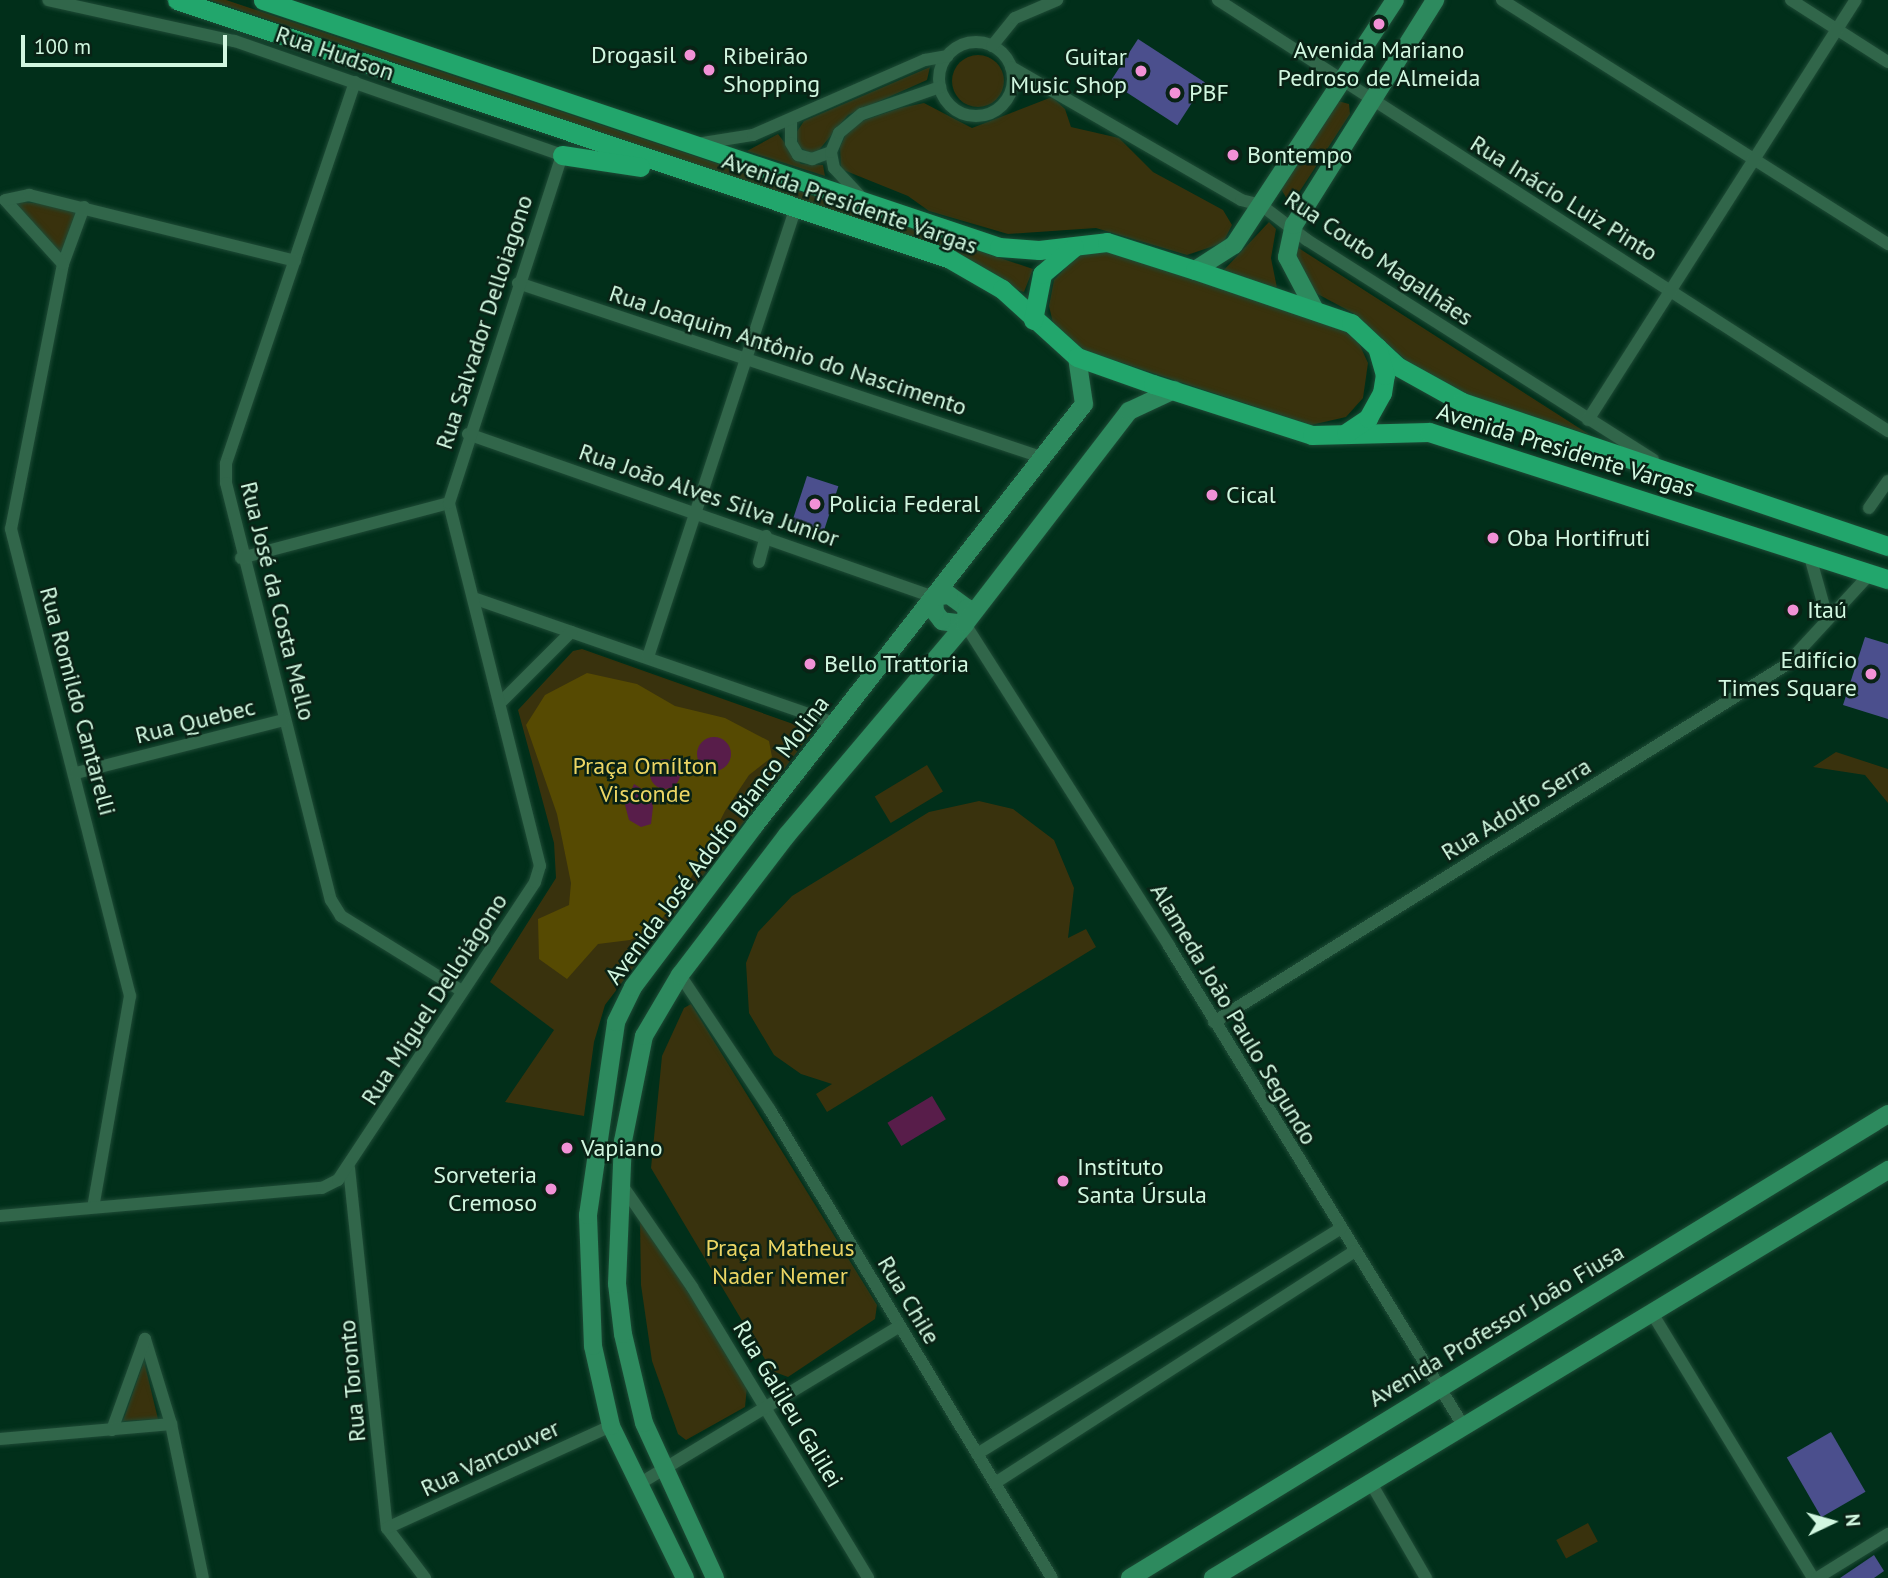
<!DOCTYPE html>
<meta charset="utf-8">
<style>
body{margin:0}
#map{position:relative;width:1888px;height:1578px;overflow:hidden;background:#012f1a;font-family:"PT Sans",sans-serif}
div>[style]{position:absolute}
[style*='--x']{left:calc(var(--x)*1px);top:calc(var(--y)*1px);width:calc(var(--w)*1px);rotate:calc(var(--a)*1deg)}
.green>*{inset:0;background:#39320d;transform-origin:0 0}
.round{border-radius:50%}
.forest>*{inset:0;background:#564a02}
.water>*{inset:0;background:#581d4a;transform-origin:0 0}
.building>*{inset:0;background:#4b4f8d;transform-origin:0 0}
.roads{filter:drop-shadow(0 0 2px #1e4b36) drop-shadow(0 0 2px #1e4b36)}
.street>*{height:12px;margin:-6px;padding:0 6px;transform-origin:6px;border-radius:6px;background:#31664a}
.street>.ring{margin:-6px;padding:0;box-sizing:content-box;background:none;border:12px solid #31664a;border-radius:50%}
.secondary>*{height:18px;margin:-9px;padding:0 9px;transform-origin:9px;border-radius:9px;background:#2d8a5e}
.primary>*{height:19px;margin:-9.5px;padding:0 9.5px;transform-origin:9.5px;border-radius:9.5px;background:#22a66c}
.dots>*{width:19px;height:19px;translate:-50% -50%;box-sizing:border-box;border:4px solid #092215;border-radius:50%}
span{translate:-50% -50%;white-space:nowrap;text-align:center;line-height:1.15;-webkit-text-stroke:5px #092215;paint-order:stroke}
.poi-label{font-size:24px;color:#d1f7e0}
.right{translate:-100% -50%;text-align:right}
.left{translate:0 -50%;text-align:left}
.street-label{font-size:24px;color:#d1f7e0}
.park-label{font-size:24px;color:#ebd564}
.north{position:absolute;left:1797px;top:1487px;width:70px;height:70px;-webkit-text-stroke:5px #092215;paint-order:stroke;rotate:85deg;font-size:19px;font-weight:700;line-height:28px;text-align:center;color:#d1f7e0}
.north::after{content:'';display:block;margin:auto;width:24px;height:32px;background:#d1f7e0;clip-path:polygon(50% 0,100% 100%,50% 72%,0 100%)}
.scale{position:absolute;left:21px;top:35px;width:206px;height:32px;box-sizing:border-box;border:4px solid #d1f7e0;border-top:0;padding-left:9px;font-size:21px;line-height:24px;white-space:nowrap;color:#d1f7e0;-webkit-text-stroke:5px #092215;paint-order:stroke}
</style>
<div id="map">
<div class="green">
<div style="clip-path:polygon(210px 0,226px 0,1033px 269px,1024px 292px,1017px 290px,956px 252px)"></div>
<div class="round" style="left:952px;top:55px;width:52px;height:52px"></div>
<div style="clip-path:polygon(930px 67px,927px 80px,848px 115px,819px 150px,810px 153px,799px 147px,796px 133px,804px 121px)"></div>
<div style="clip-path:polygon(1052px 97px,1065px 109px,1071px 127px,1119px 138px,1153px 172px,1223px 210px,1232px 225px,1223px 243px,1187px 255px,1096px 228px,1008px 234px,929px 211px,908px 196px,841px 169px,840px 147px,847px 132px,859px 122px,900px 108px,924px 103px,972px 128px)"></div>
<div style="clip-path:polygon(1338px 101px,1349px 104px,1350px 114px,1296px 197px,1287px 199px,1281px 189px)"></div>
<div style="clip-path:polygon(778px 134px,801px 164px,823px 165px,825px 176px,747px 151px)"></div>
<div style="clip-path:polygon(10px 201px,80px 207px,62px 261px)"></div>
<div style="clip-path:polygon(1269px 222px,1276px 229px,1271px 258px,1277px 288px,1223px 271px)"></div>
<div style="clip-path:polygon(1297px 247px,1590px 435px,1447px 388px,1417px 370px,1353px 313px,1312px 291px,1297px 263px)"></div>
<div style="clip-path:polygon(1112px 251px,1343px 328px,1357px 339px,1368px 363px,1363px 398px,1346px 417px,1311px 425px,1077px 348px,1053px 323px,1049px 306px,1054px 280px,1078px 255px)"></div>
<div style="clip-path:polygon(582px 649px,813px 731px,605px 1005px,594px 1042px,584px 1116px,505px 1102px,554px 1030px,490px 982px,556px 878px,554px 843px,518px 710px,573px 651px)"></div>
<div style="clip-path:polygon(1836px 752px,1888px 769px,1888px 803px,1865px 775px,1813px 767px)"></div>
<div style="left:927px;top:765px;width:31px;height:61px;rotate:59deg"></div>
<div style="clip-path:polygon(979px 801px,1013px 809px,1054px 840px,1074px 888px,1068px 938px,1086px 929px,1096px 947px,827px 1112px,816px 1094px,832px 1084px,801px 1074px,774px 1055px,749px 1013px,746px 963px,758px 932px,792px 896px,929px 812px)"></div>
<div style="clip-path:polygon(691px 1004px,877px 1305px,875px 1319px,788px 1377px,772px 1371px,651px 1168px,662px 1056px,684px 1008px)"></div>
<div style="clip-path:polygon(640px 1220px,647px 1221px,747px 1387px,745px 1407px,686px 1440px,678px 1434px,652px 1361px,641px 1285px)"></div>
<div style="clip-path:polygon(144px 1361px,158px 1419px,123px 1421px)"></div>
<div style="left:1588px;top:1523px;width:21px;height:36px;rotate:62deg"></div>
</div>
<div class="forest">
<div style="clip-path:polygon(587px 673px,637px 684px,675px 706px,725px 718px,769px 741px,772px 757px,749px 775px,725px 811px,680px 899px,653px 928px,630px 940px,598px 944px,567px 979px,539px 959px,538px 919px,569px 905px,571px 883px,557px 814px,526px 725px,545px 695px)"></div>
</div>
<div class="water">
<div class="round" style="left:697px;top:737px;width:34px;height:34px"></div>
<div class="round" style="left:650px;top:759px;width:30px;height:30px"></div>
<div style="clip-path:polygon(634px 784px,650px 794px,653px 807px,651px 824px,641px 827px,629px 820px,625px 805px)"></div>
<div style="left:932px;top:1096px;width:27px;height:52px;rotate:59deg"></div>
</div>
<div class="building">
<div style="left:1138px;top:39px;width:80px;height:51px;rotate:33deg"></div>
<div style="left:807px;top:476px;width:33px;height:49px;rotate:18deg"></div>
<div style="clip-path:polygon(1865px 637px,1888px 644px,1888px 719px,1843px 705px)"></div>
<div style="left:1831px;top:1432px;width:69px;height:51px;rotate:60deg"></div>
<div style="clip-path:polygon(1874px 1555px,1884px 1571px,1874px 1578px,1840px 1578px)"></div>
</div>
<div class="roads">
<div class="street">
<div style="--x:1218;--y:0;--w:797;--a:32.75"></div>
<div style="--x:1502;--y:0;--w:457;--a:32.3"></div>
<div style="--x:1791;--y:0;--w:115;--a:32.6"></div>
<div class="ring" style="left:939px;top:42px;width:62px;height:62px"></div>
<div style="--x:992;--y:46;--w:36;--a:-51"></div>
<div style="--x:1015;--y:18;--w:46;--a:-23.2"></div>
<div style="--x:1011;--y:67;--w:266;--a:30"></div>
<div style="--x:1241;--y:200;--w:21;--a:14"></div>
<div style="--x:1261;--y:205;--w:58;--a:37.3"></div>
<div style="--x:1307;--y:240;--w:410;--a:32.4"></div>
<div style="--x:355;--y:82;--w:403;--a:108.7"></div>
<div style="--x:226;--y:464;--w:19;--a:90"></div>
<div style="--x:226;--y:483;--w:430;--a:75.9"></div>
<div style="--x:331;--y:900;--w:19;--a:58"></div>
<div style="--x:341;--y:916;--w:142;--a:31.8"></div>
<div style="--x:791;--y:119;--w:24;--a:90"></div>
<div style="--x:791;--y:143;--w:14;--a:60"></div>
<div style="--x:798;--y:155;--w:15;--a:16"></div>
<div style="--x:812;--y:159;--w:20;--a:-20"></div>
<div style="--x:703;--y:143;--w:51;--a:-9.1"></div>
<div style="--x:753;--y:135;--w:188;--a:-23.6"></div>
<div style="--x:925;--y:60;--w:23;--a:-10"></div>
<div style="--x:862;--y:198;--w:41;--a:-133"></div>
<div style="--x:834;--y:168;--w:16;--a:-101"></div>
<div style="--x:831;--y:152;--w:21;--a:-67"></div>
<div style="--x:839;--y:133;--w:30;--a:-40"></div>
<div style="--x:862;--y:114;--w:83;--a:-19.1"></div>
<div style="--x:84;--y:207;--w:61;--a:110.2"></div>
<div style="--x:63;--y:264;--w:270;--a:101.1"></div>
<div style="--x:11;--y:529;--w:482;--a:75.7"></div>
<div style="--x:130;--y:996;--w:214;--a:99.9"></div>
<div style="--x:63;--y:264;--w:86;--a:-132.2"></div>
<div style="--x:5;--y:200;--w:25;--a:-12"></div>
<div style="--x:29;--y:195;--w:274;--a:13.9"></div>
<div style="--x:518;--y:283;--w:554;--a:18.4"></div>
<div style="--x:1588;--y:420;--w:498;--a:-57.5"></div>
<div style="--x:468;--y:434;--w:494;--a:19.3"></div>
<div style="--x:1869;--y:508;--w:33;--a:-55"></div>
<div style="--x:1809;--y:553;--w:66;--a:74.3"></div>
<div style="--x:241;--y:558;--w:215;--a:-14.8"></div>
<div style="--x:759;--y:562;--w:27;--a:-75"></div>
<div style="--x:476;--y:599;--w:379;--a:19.1"></div>
<div style="--x:965;--y:624;--w:381;--a:57.6"></div>
<div style="--x:1169;--y:946;--w:564;--a:58.48"></div>
<div style="--x:648;--y:657;--w:472;--a:-71.8"></div>
<div style="--x:502;--y:701;--w:98;--a:-45"></div>
<div style="--x:76;--y:773;--w:215;--a:-14.3"></div>
<div style="--x:680;--y:975;--w:162;--a:56.3"></div>
<div style="--x:770;--y:1110;--w:546;--a:58.93"></div>
<div style="--x:1214;--y:1022;--w:674;--a:-31.97"></div>
<div style="--x:1786;--y:665;--w:125;--a:-47.3"></div>
<div style="--x:349;--y:1168;--w:362;--a:84"></div>
<div style="--x:387;--y:1528;--w:63;--a:52.8"></div>
<div style="--x:622;--y:1185;--w:124;--a:55.5"></div>
<div style="--x:692;--y:1287;--w:340;--a:58.8"></div>
<div style="--x:0;--y:1216;--w:323;--a:-5"></div>
<div style="--x:322;--y:1188;--w:18;--a:-27"></div>
<div style="--x:338;--y:1180;--w:357;--a:-56.5"></div>
<div style="--x:535;--y:882;--w:17;--a:-73"></div>
<div style="--x:540;--y:866;--w:374;--a:-104.1"></div>
<div style="--x:449;--y:503;--w:366;--a:-72"></div>
<div style="--x:562;--y:155;--w:347;--a:-160.8"></div>
<div style="--x:234;--y:41;--w:190;--a:-167.6"></div>
<div style="--x:1652;--y:1313;--w:310;--a:58.7"></div>
<div style="--x:145;--y:1339;--w:89;--a:73"></div>
<div style="--x:171;--y:1424;--w:157;--a:78.3"></div>
<div style="--x:112;--y:1430;--w:97;--a:-70.1"></div>
<div style="--x:0;--y:1439;--w:172;--a:-5"></div>
<div style="--x:977;--y:1454;--w:428;--a:-31.8"></div>
<div style="--x:995;--y:1483;--w:428;--a:-32.8"></div>
<div style="--x:639;--y:1484;--w:305;--a:-31.2"></div>
<div style="--x:1372;--y:1485;--w:108;--a:59.9"></div>
<div style="--x:387;--y:1528;--w:246;--a:-24.5"></div>
<div style="--x:1817;--y:1578;--w:84;--a:-31.8"></div>
</div>
<div class="secondary">
<div style="--x:1195;--y:270;--w:46;--a:-32.7"></div>
<div style="--x:1234;--y:245;--w:293;--a:-56.7"></div>
<div style="--x:1315;--y:310;--w:60;--a:-117.8"></div>
<div style="--x:1287;--y:257;--w:33;--a:-78"></div>
<div style="--x:1294;--y:225;--w:266;--a:-57.9"></div>
<div style="--x:949;--y:595;--w:22;--a:36"></div>
<div style="--x:967;--y:608;--w:16;--a:97"></div>
<div style="--x:965;--y:624;--w:23;--a:-173"></div>
<div style="--x:942;--y:621;--w:11;--a:-128"></div>
<div style="--x:935;--y:612;--w:15;--a:-94"></div>
<div style="--x:934;--y:597;--w:15;--a:-8"></div>
<div style="--x:685;--y:1578;--w:169;--a:-116"></div>
<div style="--x:611;--y:1426;--w:82;--a:-102.7"></div>
<div style="--x:593;--y:1346;--w:131;--a:-92.2"></div>
<div style="--x:588;--y:1215;--w:195;--a:-81.7"></div>
<div style="--x:616;--y:1022;--w:39;--a:-64"></div>
<div style="--x:633;--y:987;--w:203;--a:-53"></div>
<div style="--x:755;--y:825;--w:534;--a:-51.99"></div>
<div style="--x:1084;--y:404;--w:48;--a:-98.5"></div>
<div style="--x:715;--y:1578;--w:170;--a:-114.6"></div>
<div style="--x:644;--y:1423;--w:91;--a:-103.3"></div>
<div style="--x:623;--y:1334;--w:50;--a:-96.8"></div>
<div style="--x:617;--y:1284;--w:143;--a:-87.6"></div>
<div style="--x:623;--y:1141;--w:107;--a:-78.7"></div>
<div style="--x:644;--y:1036;--w:71;--a:-59.5"></div>
<div style="--x:680;--y:975;--w:176;--a:-52.6"></div>
<div style="--x:787;--y:835;--w:276;--a:-49.8"></div>
<div style="--x:965;--y:624;--w:269;--a:-52.4"></div>
<div style="--x:1129;--y:411;--w:50;--a:-25"></div>
<div style="--x:1130;--y:1578;--w:889;--a:-31.47"></div>
<div style="--x:1213;--y:1578;--w:789;--a:-31.15"></div>
</div>
<div class="primary">
<div style="--x:177;--y:0;--w:815;--a:18.52"></div>
<div style="--x:950;--y:259;--w:60;--a:30"></div>
<div style="--x:1002;--y:289;--w:101;--a:42.2"></div>
<div style="--x:1077;--y:357;--w:81;--a:19.6"></div>
<div style="--x:1153;--y:384;--w:167;--a:17.8"></div>
<div style="--x:1312;--y:435;--w:117;--a:-1.5"></div>
<div style="--x:1429;--y:432;--w:482;--a:17.8"></div>
<div style="--x:263;--y:0;--w:776;--a:18.55"></div>
<div style="--x:999;--y:247;--w:40;--a:4.3"></div>
<div style="--x:1039;--y:250;--w:68;--a:-6.7"></div>
<div style="--x:1107;--y:242;--w:92;--a:17.7"></div>
<div style="--x:1195;--y:270;--w:165;--a:18.8"></div>
<div style="--x:1351;--y:323;--w:63;--a:43.1"></div>
<div style="--x:1397;--y:366;--w:74;--a:29"></div>
<div style="--x:1462;--y:402;--w:450;--a:18.7"></div>
<div style="--x:562;--y:155;--w:79;--a:8.7"></div>
<div style="--x:1033;--y:320;--w:47;--a:-78.9"></div>
<div style="--x:1042;--y:274;--w:42;--a:-40.2"></div>
<div style="--x:1346;--y:433;--w:27;--a:-34"></div>
<div style="--x:1368;--y:418;--w:29;--a:-61"></div>
<div style="--x:1382;--y:393;--w:18;--a:-81"></div>
<div style="--x:1385;--y:375;--w:29;--a:-106"></div>
</div>
</div>
<div class="dots">
<div style="left:1379px;top:24px;background:#f291d6"></div>
<div style="left:690px;top:55px;background:#f291d6"></div>
<div style="left:709px;top:70px;background:#f291d6"></div>
<div style="left:1141px;top:71px;background:#f291d6"></div>
<div style="left:1175px;top:93px;background:#f291d6"></div>
<div style="left:1233px;top:155px;background:#f291d6"></div>
<div style="left:1212px;top:495px;background:#f291d6"></div>
<div style="left:815px;top:504px;background:#f291d6"></div>
<div style="left:1493px;top:538px;background:#f291d6"></div>
<div style="left:1793px;top:610px;background:#f291d6"></div>
<div style="left:810px;top:664px;background:#f291d6"></div>
<div style="left:1871px;top:674px;background:#f291d6"></div>
<div style="left:567px;top:1148px;background:#f291d6"></div>
<div style="left:1063px;top:1181px;background:#f291d6"></div>
<div style="left:551px;top:1189px;background:#f291d6"></div>
</div>
<div class="poi-label">
<span style="left:1379px;top:64px">Avenida Mariano<br>Pedroso de Almeida</span>
<span class="right" style="left:676px;top:55px">Drogasil</span>
<span class="left" style="left:723px;top:70px">Ribeirão<br>Shopping</span>
<span class="right" style="left:1127px;top:71px">Guitar<br>Music Shop</span>
<span class="left" style="left:1189px;top:93px">PBF</span>
<span class="left" style="left:1247px;top:155px">Bontempo</span>
<span class="left" style="left:1226px;top:495px">Cical</span>
<span class="left" style="left:829px;top:504px">Policia Federal</span>
<span class="left" style="left:1507px;top:538px">Oba Hortifruti</span>
<span class="left" style="left:1807px;top:610px">Itaú</span>
<span class="right" style="left:1857px;top:674px">Edifício<br>Times Square</span>
<span class="left" style="left:824px;top:664px">Bello Trattoria</span>
<span class="left" style="left:581px;top:1148px">Vapiano</span>
<span class="left" style="left:1077px;top:1181px">Instituto<br>Santa Úrsula</span>
<span class="right" style="left:537px;top:1189px">Sorveteria<br>Cremoso</span>
</div>
<div class="street-label">
<span style="left:335px;top:53px;rotate:19deg">Rua Hudson</span>
<span style="left:1564px;top:198px;rotate:32deg">Rua Inácio Luiz Pinto</span>
<span style="left:850px;top:203px;rotate:19deg">Avenida Presidente Vargas</span>
<span style="left:1379px;top:258px;rotate:34deg">Rua Couto Magalhães</span>
<span style="left:484px;top:322px;rotate:-72deg">Rua Salvador Delloiagono</span>
<span style="left:788px;top:350px;rotate:18deg">Rua Joaquim Antônio do Nascimento</span>
<span style="left:1566px;top:450px;rotate:17deg">Avenida Presidente Vargas</span>
<span style="left:709px;top:495px;rotate:19deg">Rua João Alves Silva Junior</span>
<span style="left:278px;top:601px;rotate:76deg">Rua José da Costa Mello</span>
<span style="left:78px;top:701px;rotate:75deg">Rua Romildo Cantarelli</span>
<span style="left:195px;top:721px;rotate:-14deg">Rua Quebec</span>
<span style="left:1516px;top:809px;rotate:-32deg">Rua Adolfo Serra</span>
<span style="left:717px;top:840px;rotate:-53deg">Avenida José Adolfo Bianco Molina</span>
<span style="left:434px;top:999px;rotate:-57deg">Rua Miguel Delloiágono</span>
<span style="left:1234px;top:1014px;rotate:59deg">Alameda João Paulo Segundo</span>
<span style="left:909px;top:1300px;rotate:59deg">Rua Chile</span>
<span style="left:1496px;top:1325px;rotate:-31deg">Avenida Professor João Fiusa</span>
<span style="left:352px;top:1381px;rotate:-95deg">Rua Toronto</span>
<span style="left:788px;top:1404px;rotate:59deg">Rua Galileu Galilei</span>
<span style="left:490px;top:1458px;rotate:-25deg">Rua Vancouver</span>
</div>
<div class="park-label">
<span style="left:645px;top:780px">Praça Omílton<br>Visconde</span>
<span style="left:780px;top:1262px">Praça Matheus<br>Nader Nemer</span>
</div>
<div class="north">N</div>
<div class="scale">100 m</div>
</div>
